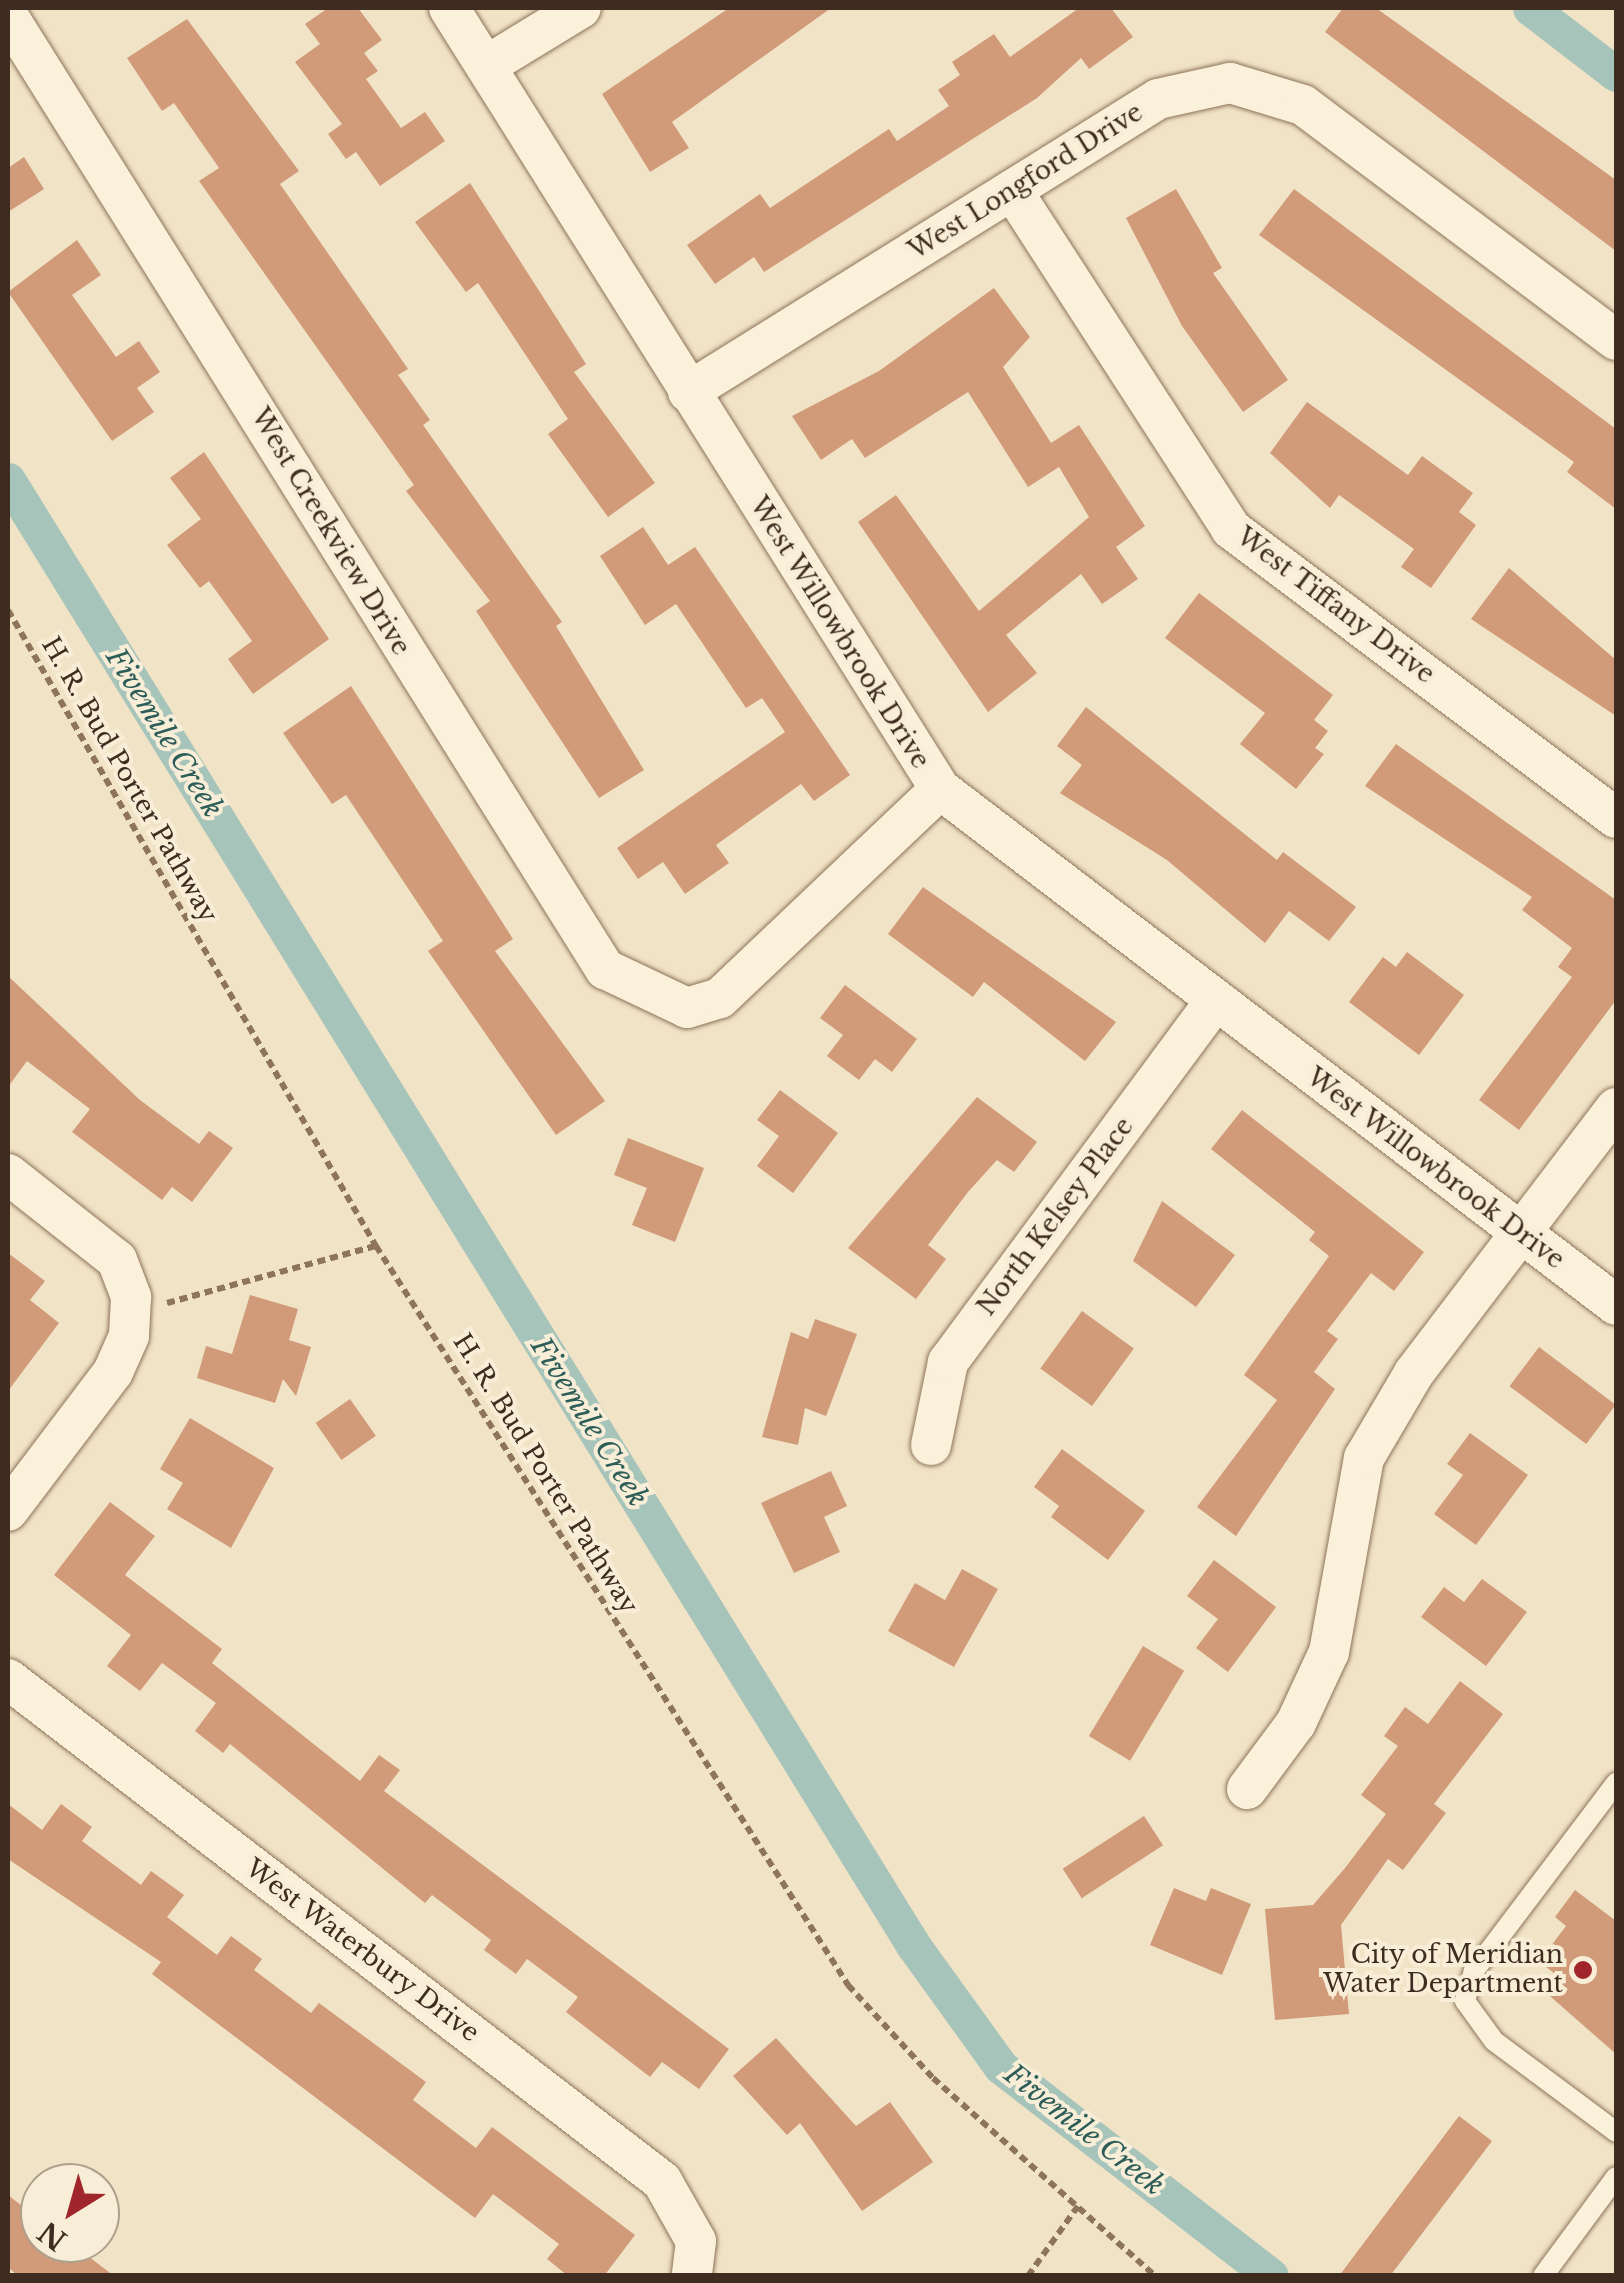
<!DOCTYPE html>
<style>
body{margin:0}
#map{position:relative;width:1624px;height:2283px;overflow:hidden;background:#f1e3c6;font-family:"Libre Baskerville",serif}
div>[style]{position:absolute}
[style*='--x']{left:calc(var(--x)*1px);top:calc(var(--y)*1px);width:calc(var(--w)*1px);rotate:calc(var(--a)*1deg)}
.canal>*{height:35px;margin:-17.5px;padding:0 17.5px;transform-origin:17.5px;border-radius:17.5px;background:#a7c4bb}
.building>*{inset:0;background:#d19b7a;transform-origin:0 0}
.path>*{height:6px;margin-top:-3px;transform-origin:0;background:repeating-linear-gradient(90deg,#8d745a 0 8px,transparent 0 13px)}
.roads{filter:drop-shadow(0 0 2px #8d745a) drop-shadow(0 0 2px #8d745a)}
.service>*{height:20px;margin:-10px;padding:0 10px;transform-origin:10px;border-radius:10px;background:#fbf0da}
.minor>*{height:40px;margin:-20px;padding:0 20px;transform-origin:20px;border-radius:20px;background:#fbf0da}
.dots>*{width:28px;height:28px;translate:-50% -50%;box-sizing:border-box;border:5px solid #f8edd6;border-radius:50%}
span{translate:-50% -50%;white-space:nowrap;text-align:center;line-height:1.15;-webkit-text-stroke:8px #f8edd6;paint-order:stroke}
.street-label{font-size:25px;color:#3d2c1f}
.poi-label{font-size:25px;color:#3d2c1f}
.right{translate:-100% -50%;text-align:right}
.water-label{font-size:28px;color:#2d5d59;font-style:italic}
.frame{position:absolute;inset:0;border:10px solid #3d2c1f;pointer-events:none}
.north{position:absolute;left:20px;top:2163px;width:100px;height:100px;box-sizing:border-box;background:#f8edd6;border:2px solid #ada08d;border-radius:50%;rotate:217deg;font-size:28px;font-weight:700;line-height:40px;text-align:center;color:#3d2c1f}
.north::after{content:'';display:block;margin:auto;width:35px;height:45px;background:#a0262b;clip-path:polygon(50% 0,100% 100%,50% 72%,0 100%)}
</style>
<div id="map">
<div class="canal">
<div style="--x:1530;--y:8;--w:108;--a:37.5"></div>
<div style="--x:8;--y:480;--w:1722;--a:58.29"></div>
<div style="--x:913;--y:1945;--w:150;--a:54.2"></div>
<div style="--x:1001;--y:2067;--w:341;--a:37.7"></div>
</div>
<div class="building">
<div style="clip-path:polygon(328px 8px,358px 8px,382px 40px,364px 53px,378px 71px,366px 79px,401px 128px,425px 112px,445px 141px,380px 186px,356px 152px,346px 159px,328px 134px,342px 124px,295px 62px,320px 44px,305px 24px)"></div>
<div style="clip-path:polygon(729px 8px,831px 8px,672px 122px,689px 148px,650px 172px,602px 94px)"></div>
<div style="clip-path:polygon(1079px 8px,1111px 8px,1133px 37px,1089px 69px,1081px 58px,1037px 98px,764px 272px,754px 257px,715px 284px,687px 245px,760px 194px,770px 208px,889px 129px,897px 141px,949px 106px,938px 90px,960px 75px,952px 62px,994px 34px,1010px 57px)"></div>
<div style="clip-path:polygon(1343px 8px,1376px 8px,1616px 180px,1616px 251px,1325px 32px)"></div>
<div style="clip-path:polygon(187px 19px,299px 171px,280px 184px,408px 369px,398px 375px,430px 420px,423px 425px,562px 622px,556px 626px,644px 770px,599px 798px,476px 611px,490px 601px,406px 491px,414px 485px,199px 181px,219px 168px,174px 103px,162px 111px,127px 58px)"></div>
<div style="clip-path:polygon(24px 157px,44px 189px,8px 212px,8px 168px)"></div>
<div style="clip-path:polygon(470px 183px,586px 364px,574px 372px,655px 483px,608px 517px,548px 434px,568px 419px,478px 283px,466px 292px,415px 222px)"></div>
<div style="clip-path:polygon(1176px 189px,1222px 268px,1213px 273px,1288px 380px,1243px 412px,1182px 326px,1126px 218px)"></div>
<div style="clip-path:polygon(1294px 189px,1616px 429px,1616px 509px,1567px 472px,1574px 462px,1259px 235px)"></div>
<div style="clip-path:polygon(77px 240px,101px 275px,72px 295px,116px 357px,139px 341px,160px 372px,137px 388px,154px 412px,112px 441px,8px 292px)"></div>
<div style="clip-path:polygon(994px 288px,1030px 337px,1003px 367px,1051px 443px,1079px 425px,1145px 526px,1116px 547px,1138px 579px,1102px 604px,1081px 574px,1006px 635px,1037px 673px,988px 712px,858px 522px,896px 495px,979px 611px,1089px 517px,1059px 467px,1028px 487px,968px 392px,865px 458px,852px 439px,821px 460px,792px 416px,879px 371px)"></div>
<div style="clip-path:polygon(1307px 402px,1408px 475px,1422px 456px,1473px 493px,1459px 512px,1476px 525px,1431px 588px,1401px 567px,1414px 549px,1339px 495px,1330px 508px,1270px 453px)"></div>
<div style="clip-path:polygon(204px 452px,329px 639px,253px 694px,228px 659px,252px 641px,209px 581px,200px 588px,167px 545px,201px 519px,170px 478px)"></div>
<div style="clip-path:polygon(643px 527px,668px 565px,695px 547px,850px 775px,814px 801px,801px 784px,716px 845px,729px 863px,685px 894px,663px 862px,638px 879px,617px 848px,785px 732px,762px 698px,746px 708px,676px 604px,645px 625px,600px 556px)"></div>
<div style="clip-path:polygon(1509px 568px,1616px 660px,1616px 716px,1471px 619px)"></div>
<div style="clip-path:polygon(1199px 593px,1333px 695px,1314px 720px,1328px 731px,1315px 748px,1324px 754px,1296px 789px,1240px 744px,1265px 713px,1165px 638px)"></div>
<div style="clip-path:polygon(351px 686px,513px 939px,495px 951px,605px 1101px,556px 1135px,428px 951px,443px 941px,346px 795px,332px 804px,283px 733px)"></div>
<div style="clip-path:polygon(1086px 707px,1277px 860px,1283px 852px,1356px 907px,1329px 941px,1289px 911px,1265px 943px,1167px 860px,1060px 793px,1082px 765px,1057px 746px)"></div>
<div style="clip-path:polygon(1396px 744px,1616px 900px,1616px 1000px,1519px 1130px,1479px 1100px,1572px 977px,1558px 967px,1572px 948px,1522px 910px,1532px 897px,1365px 786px)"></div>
<div style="clip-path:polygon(923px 887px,1116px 1022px,1085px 1061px,984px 982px,973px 997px,888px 934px)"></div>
<div style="clip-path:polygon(1407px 952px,1464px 995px,1419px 1055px,1349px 1002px,1383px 957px,1396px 967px)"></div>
<div style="clip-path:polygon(8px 976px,140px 1100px,199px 1144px,209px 1131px,233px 1148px,192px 1202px,172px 1187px,162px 1200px,72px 1132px,90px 1109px,27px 1061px,8px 1087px)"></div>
<div style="clip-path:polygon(845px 985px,917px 1039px,892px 1072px,875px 1059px,859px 1080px,827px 1056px,843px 1035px,820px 1018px)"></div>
<div style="clip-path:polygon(780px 1090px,838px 1133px,793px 1193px,757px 1166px,779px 1136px,757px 1120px)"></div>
<div style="clip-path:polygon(977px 1097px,1037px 1142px,1014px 1172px,997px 1160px,968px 1192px,928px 1245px,946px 1259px,916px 1299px,848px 1248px)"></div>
<div style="clip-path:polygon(1242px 1110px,1424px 1252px,1394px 1291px,1371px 1273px,1327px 1331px,1338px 1339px,1314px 1372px,1335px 1389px,1236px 1536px,1197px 1507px,1277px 1400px,1244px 1375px,1329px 1256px,1309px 1240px,1315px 1232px,1211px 1149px)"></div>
<div style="clip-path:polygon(628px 1138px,704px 1168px,675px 1242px,632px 1225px,647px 1188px,614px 1175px)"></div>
<div style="clip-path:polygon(1162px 1201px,1235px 1255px,1196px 1307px,1133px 1261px)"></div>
<div style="clip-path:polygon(8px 1253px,45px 1281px,30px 1300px,59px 1323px,8px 1391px)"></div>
<div style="clip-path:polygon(250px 1295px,298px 1309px,289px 1340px,311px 1347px,296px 1396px,283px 1379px,275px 1403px,197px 1378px,206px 1346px,232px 1354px)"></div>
<div style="left:1082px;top:1311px;width:64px;height:71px;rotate:36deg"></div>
<div style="clip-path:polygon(815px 1319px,857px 1334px,826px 1416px,805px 1408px,798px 1445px,762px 1437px,791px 1332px,808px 1339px)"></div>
<div style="left:1539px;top:1347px;width:96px;height:49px;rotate:37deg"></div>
<div style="left:350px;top:1399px;width:45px;height:42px;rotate:55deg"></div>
<div style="clip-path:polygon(190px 1418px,274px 1468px,231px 1548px,167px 1509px,183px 1483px,160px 1469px)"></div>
<div style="clip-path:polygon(1470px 1433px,1528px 1475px,1476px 1545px,1434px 1514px,1463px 1475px,1447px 1464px)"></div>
<div style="clip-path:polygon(1062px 1449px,1145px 1511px,1108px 1560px,1051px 1517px,1059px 1506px,1034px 1487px)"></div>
<div style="clip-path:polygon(831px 1471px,847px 1506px,824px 1517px,840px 1552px,794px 1573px,761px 1503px)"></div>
<div style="clip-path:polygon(110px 1502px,155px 1536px,125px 1575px,222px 1649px,212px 1663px,360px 1781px,379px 1755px,400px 1770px,384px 1791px,729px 2049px,699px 2089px,662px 2062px,650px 2077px,566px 2012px,578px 1997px,527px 1959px,516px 1974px,484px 1950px,491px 1940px,432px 1895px,425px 1903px,230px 1744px,223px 1753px,195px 1731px,216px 1703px,162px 1663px,140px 1691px,107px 1666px,131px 1635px,54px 1575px)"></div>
<div style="clip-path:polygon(1214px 1560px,1276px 1607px,1228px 1672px,1196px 1648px,1218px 1619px,1187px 1596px)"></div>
<div style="clip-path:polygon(962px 1569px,998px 1589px,954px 1667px,888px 1631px,915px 1583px,945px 1600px)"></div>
<div style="clip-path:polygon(1482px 1579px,1527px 1612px,1486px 1666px,1421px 1617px,1444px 1587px,1464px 1602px)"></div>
<div style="left:1143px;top:1646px;width:48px;height:105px;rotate:31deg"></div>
<div style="clip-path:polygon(1460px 1681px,1503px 1714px,1434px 1804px,1446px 1813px,1403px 1870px,1388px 1859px,1341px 1925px,1349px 2014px,1275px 2020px,1265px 1909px,1313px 1905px,1345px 1868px,1386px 1814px,1361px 1795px,1398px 1746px,1384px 1736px,1405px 1707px,1428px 1724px)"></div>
<div style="clip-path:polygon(8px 1804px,42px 1830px,61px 1804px,92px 1827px,82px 1841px,141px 1885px,151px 1871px,184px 1895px,167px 1917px,217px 1955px,231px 1936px,262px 1959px,254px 1970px,311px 2013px,319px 2003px,426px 2082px,413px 2100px,476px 2148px,492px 2127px,635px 2235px,604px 2276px,568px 2276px,547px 2259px,559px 2244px,493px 2194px,475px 2218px,152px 1974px,161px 1962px,8px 1859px)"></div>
<div style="left:1144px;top:1816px;width:35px;height:97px;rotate:57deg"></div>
<div style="clip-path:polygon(1174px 1888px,1206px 1901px,1211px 1888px,1251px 1904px,1222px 1975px,1150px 1945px)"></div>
<div style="clip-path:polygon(1575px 1890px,1616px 1921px,1616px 2054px,1543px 1990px,1555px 1974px,1545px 1966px,1551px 1946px,1566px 1926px,1555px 1917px)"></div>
<div style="clip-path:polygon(776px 2038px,856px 2126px,890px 2102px,933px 2162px,862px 2211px,800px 2123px,787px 2135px,733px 2076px)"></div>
<div style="clip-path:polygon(1459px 2116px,1492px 2141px,1390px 2276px,1339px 2276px)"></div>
<div style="clip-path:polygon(8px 2195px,40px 2220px,40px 2243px,71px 2243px,114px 2276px,18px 2276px,8px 2267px)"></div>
</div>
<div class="path">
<div style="--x:8;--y:610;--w:735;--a:59.95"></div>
<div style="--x:376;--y:1246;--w:877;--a:57.43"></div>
<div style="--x:848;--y:1985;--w:126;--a:47.6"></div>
<div style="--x:933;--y:2078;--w:297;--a:41.7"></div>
<div style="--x:167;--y:1303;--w:217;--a:-15.3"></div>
<div style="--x:1028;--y:2276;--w:86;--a:-54.5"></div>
</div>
<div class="roads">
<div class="service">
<div style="--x:1616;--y:1783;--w:236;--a:127.1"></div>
<div style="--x:1474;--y:1971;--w:31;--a:107"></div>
<div style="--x:1465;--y:2001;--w:49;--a:54.1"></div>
<div style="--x:1494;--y:2041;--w:152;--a:36.7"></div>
<div style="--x:1543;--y:2276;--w:123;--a:-53.6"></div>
</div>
<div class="minor">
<div style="--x:449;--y:8;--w:923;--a:57.84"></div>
<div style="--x:940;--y:789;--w:850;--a:37.35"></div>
<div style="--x:8;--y:16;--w:1125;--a:57.94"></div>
<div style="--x:605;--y:969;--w:91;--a:25.4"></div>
<div style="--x:687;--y:1008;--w:34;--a:-17"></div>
<div style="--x:720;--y:998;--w:303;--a:-43.5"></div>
<div style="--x:486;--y:66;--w:111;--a:-31.4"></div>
<div style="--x:1012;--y:190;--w:404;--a:57.1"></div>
<div style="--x:1231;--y:529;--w:481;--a:36.9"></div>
<div style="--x:688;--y:392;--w:554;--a:-31.94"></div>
<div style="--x:1158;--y:99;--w:74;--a:-12.5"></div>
<div style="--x:1230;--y:83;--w:76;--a:16.8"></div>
<div style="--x:1303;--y:105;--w:391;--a:36.9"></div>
<div style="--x:8;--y:1174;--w:139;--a:38.3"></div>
<div style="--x:117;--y:1260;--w:40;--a:69"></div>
<div style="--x:131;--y:1297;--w:39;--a:93"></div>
<div style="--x:129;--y:1336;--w:39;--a:114"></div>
<div style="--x:113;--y:1372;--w:174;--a:127.1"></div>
<div style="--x:931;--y:1445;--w:85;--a:-78.4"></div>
<div style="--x:948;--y:1362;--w:447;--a:-53.5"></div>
<div style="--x:8;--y:1679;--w:824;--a:37.51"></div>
<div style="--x:662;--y:2181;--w:69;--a:60.5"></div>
<div style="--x:696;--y:2241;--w:35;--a:97"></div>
<div style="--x:1247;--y:1789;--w:82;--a:-53.4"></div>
<div style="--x:1296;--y:1723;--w:78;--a:-65.1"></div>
<div style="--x:1329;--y:1652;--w:197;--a:-79.8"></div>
<div style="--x:1364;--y:1458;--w:99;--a:-59.5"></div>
<div style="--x:1414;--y:1373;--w:333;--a:-52.7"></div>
</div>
</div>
<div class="dots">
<div style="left:1583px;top:1970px;background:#a0262b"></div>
</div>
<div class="street-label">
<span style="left:1026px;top:182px;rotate:-32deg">West Longford Drive</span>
<span style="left:330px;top:532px;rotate:59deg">West Creekview Drive</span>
<span style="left:1335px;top:606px;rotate:37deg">West Tiffany Drive</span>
<span style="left:839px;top:633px;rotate:58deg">West Willowbrook Drive</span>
<span style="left:129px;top:780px;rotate:60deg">H. R. Bud Porter Pathway</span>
<span style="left:1435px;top:1169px;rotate:37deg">West Willowbrook Drive</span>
<span style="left:1056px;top:1217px;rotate:-53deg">North Kelsey Place</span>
<span style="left:545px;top:1474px;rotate:58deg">H. R. Bud Porter Pathway</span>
<span style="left:362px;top:1951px;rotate:37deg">West Waterbury Drive</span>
</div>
<div class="poi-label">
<span class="right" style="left:1563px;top:1970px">City of Meridian<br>Water Department</span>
</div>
<div class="water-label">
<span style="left:164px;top:733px;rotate:58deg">Fivemile Creek</span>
<span style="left:589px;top:1422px;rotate:58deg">Fivemile Creek</span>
<span style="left:1084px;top:2130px;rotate:38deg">Fivemile Creek</span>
</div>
<div class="frame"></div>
<div class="north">N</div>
</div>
